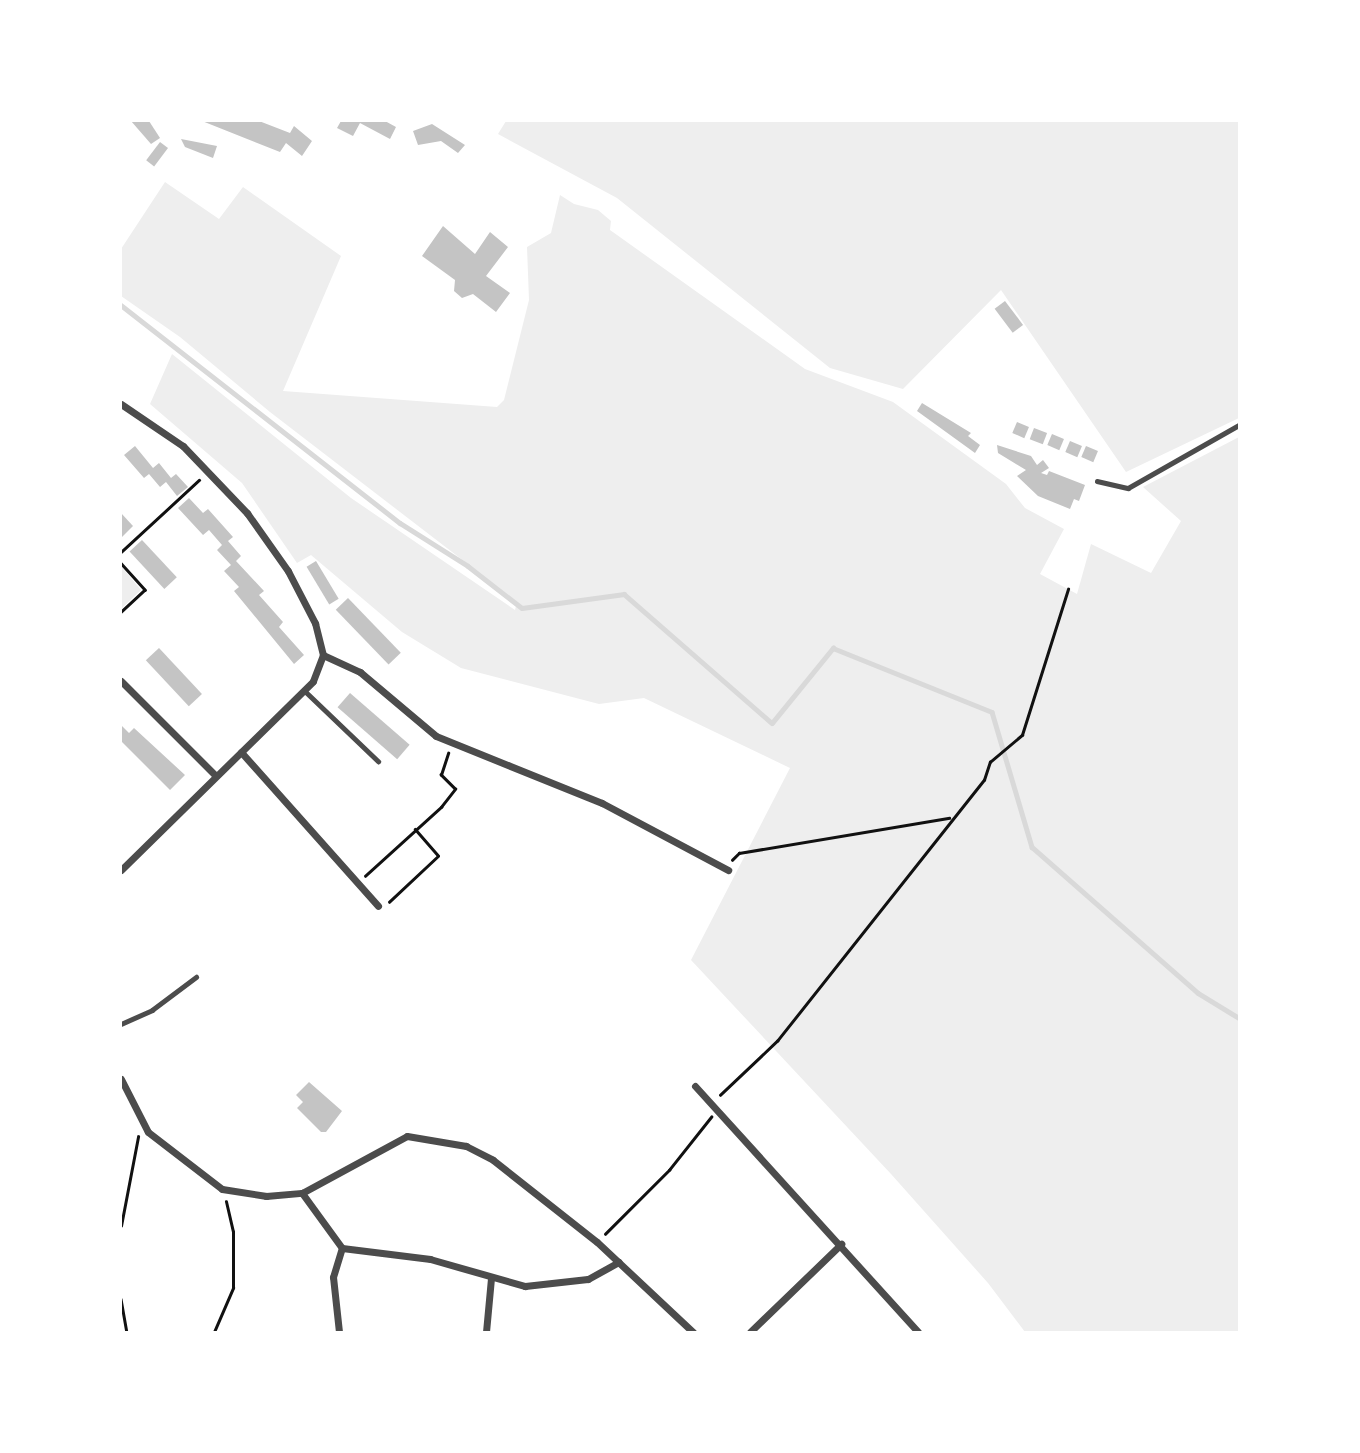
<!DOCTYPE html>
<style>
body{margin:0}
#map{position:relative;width:1360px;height:1453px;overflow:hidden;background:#fff;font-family:Quicksand,sans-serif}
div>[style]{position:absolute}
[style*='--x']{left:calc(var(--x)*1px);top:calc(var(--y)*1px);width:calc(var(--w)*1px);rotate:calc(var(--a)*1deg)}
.green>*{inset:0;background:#eee}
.stream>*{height:4.5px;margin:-2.25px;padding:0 2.25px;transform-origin:2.25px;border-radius:2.25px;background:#d9d9d9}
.building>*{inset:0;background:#c4c4c4;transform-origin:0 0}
.path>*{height:2.5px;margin:-1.25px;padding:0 1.25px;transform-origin:1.25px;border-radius:1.25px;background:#111}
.service>*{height:4.5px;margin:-2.25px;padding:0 2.25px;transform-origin:2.25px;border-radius:2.25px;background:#4c4c4c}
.minor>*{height:7px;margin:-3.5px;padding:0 3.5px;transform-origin:3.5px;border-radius:3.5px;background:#4c4c4c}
span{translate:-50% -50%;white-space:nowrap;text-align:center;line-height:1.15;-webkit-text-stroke:7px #fff;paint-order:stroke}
.frame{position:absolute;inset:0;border:122px solid #fff;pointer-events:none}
</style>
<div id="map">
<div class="green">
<div style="clip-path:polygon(506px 121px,1239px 121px,1239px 418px,1126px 472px,1001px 290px,903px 389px,830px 368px,617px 198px,498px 134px)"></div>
<div style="clip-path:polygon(165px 182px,219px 219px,243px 187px,341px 256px,283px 391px,497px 407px,504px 400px,529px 300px,527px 247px,551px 233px,560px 195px,574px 204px,598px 210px,611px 221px,610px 230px,805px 369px,893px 402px,1006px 484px,1025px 508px,1064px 529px,1040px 574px,1077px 594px,1091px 544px,1151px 573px,1181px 521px,1143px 487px,1239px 437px,1239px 1332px,1025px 1332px,988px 1283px,891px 1174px,691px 960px,790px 768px,644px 698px,599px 704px,461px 668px,402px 632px,311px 555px,297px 563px,242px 483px,150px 404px,172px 354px,351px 498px,515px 610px,517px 602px,270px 412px,180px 337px,121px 296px,121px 249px)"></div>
<div style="clip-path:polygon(121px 566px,141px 590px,121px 609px)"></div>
</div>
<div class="stream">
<div style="--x:121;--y:305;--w:354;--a:38"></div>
<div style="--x:400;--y:523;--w:80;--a:32.3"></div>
<div style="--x:468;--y:566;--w:68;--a:37.9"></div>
<div style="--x:522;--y:608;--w:103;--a:-7.8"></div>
<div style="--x:624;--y:594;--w:196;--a:41.1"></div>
<div style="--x:772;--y:723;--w:97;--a:-50.9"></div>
<div style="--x:833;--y:648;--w:171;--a:21.9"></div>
<div style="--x:992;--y:712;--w:141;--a:73.5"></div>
<div style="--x:1032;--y:847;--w:221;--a:41.3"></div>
<div style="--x:1198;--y:993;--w:48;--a:31.4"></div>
</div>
<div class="building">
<div style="clip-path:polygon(131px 121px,149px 121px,160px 138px,151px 144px)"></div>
<div style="clip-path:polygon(202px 121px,259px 121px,290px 133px,294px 126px,312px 141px,302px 156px,286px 143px,280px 152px)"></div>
<div style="clip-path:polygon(341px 121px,385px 121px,396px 127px,390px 139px,360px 123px,353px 136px,337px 128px)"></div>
<div style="clip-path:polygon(432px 124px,465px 145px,458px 153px,441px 141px,418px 145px,413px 131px)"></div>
<div style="clip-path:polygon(181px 139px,217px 146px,213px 158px,185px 147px)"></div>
<div style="left:160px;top:142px;width:10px;height:23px;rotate:37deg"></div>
<div style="clip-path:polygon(443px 226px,475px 254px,490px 232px,508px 247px,486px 276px,510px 293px,496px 312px,473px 294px,462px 298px,454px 291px,455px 280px,422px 256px)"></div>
<div style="left:1005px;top:301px;width:30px;height:13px;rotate:53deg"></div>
<div style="clip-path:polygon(922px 403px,971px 433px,968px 436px,980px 445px,975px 453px,917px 411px)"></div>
<div style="left:1017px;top:422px;width:13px;height:12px;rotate:23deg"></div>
<div style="left:1034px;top:428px;width:14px;height:12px;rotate:21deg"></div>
<div style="left:1052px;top:434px;width:13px;height:12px;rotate:23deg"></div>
<div style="left:1070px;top:441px;width:13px;height:12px;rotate:23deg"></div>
<div style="clip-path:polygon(997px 445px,1031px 456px,1037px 465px,1043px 460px,1049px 468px,1041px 473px,1047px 475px,1049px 471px,1085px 485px,1079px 501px,1074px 499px,1070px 509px,1038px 496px,1017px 476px,1026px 470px,998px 453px)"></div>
<div style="clip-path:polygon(135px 446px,153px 468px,159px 463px,171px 478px,176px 474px,188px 487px,177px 496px,166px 482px,160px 487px,149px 474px,144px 478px,124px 455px)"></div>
<div style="left:1086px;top:446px;width:13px;height:12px;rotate:23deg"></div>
<div style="clip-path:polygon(189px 498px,203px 513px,208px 509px,233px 537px,228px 541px,241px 556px,236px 561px,264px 591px,259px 595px,283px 622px,279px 627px,304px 655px,294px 664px,234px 591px,239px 587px,224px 571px,231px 565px,217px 550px,222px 545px,209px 530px,203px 535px,178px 508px)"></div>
<div style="clip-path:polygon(121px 513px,133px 526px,121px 538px)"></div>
<div style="left:142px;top:540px;width:51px;height:17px;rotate:47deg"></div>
<div style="left:316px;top:561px;width:44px;height:11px;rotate:59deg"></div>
<div style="left:348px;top:598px;width:76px;height:17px;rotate:46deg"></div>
<div style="left:159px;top:648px;width:63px;height:18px;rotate:47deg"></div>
<div style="left:350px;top:693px;width:79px;height:19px;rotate:41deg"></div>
<div style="clip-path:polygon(121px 725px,129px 733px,134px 728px,185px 775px,170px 790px,121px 741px)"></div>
<div style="clip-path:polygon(309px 1082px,342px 1111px,326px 1132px,321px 1132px,297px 1108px,303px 1102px,296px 1095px)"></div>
</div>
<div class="path">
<div style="--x:121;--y:552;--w:106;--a:-42.7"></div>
<div style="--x:121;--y:563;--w:36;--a:48"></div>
<div style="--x:145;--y:590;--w:33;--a:137"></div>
<div style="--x:732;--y:860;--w:10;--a:-45"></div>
<div style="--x:739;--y:853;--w:213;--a:-9.5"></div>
<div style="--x:365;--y:876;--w:103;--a:-42.2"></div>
<div style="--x:441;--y:807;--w:23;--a:-52"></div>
<div style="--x:455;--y:789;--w:20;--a:-135"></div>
<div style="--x:441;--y:775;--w:23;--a:-72"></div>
<div style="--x:389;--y:902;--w:67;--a:-43.2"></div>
<div style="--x:438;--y:856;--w:35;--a:-131"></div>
<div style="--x:720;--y:1095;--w:79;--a:-43.5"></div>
<div style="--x:777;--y:1041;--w:333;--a:-51.6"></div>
<div style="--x:984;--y:780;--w:19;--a:-72"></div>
<div style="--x:990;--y:762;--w:42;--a:-40.2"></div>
<div style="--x:1022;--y:735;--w:153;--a:-72.5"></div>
<div style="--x:121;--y:1226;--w:91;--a:-79.2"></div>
<div style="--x:605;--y:1234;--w:91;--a:-45"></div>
<div style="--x:669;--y:1170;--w:68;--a:-51.6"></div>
<div style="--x:121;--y:1299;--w:34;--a:80"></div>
<div style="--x:214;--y:1332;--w:48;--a:-66.6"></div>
<div style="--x:233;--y:1288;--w:56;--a:-90"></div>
<div style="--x:233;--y:1232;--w:31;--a:-103"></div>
</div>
<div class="service">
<div style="--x:1097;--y:481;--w:32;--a:13"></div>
<div style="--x:1128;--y:488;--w:128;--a:-29.6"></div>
<div style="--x:304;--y:690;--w:103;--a:43.8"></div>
<div style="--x:121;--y:1024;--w:34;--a:-24"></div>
<div style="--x:152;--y:1010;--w:55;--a:-36.9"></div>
</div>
<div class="minor">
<div style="--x:121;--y:404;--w:75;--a:34.1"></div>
<div style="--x:183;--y:446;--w:93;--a:46.3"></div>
<div style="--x:247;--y:513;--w:71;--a:54.7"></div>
<div style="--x:288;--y:571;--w:59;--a:62.6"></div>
<div style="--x:315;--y:623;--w:33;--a:76"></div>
<div style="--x:323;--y:655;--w:41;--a:24.7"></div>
<div style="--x:360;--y:672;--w:99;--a:40.1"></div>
<div style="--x:436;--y:736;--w:179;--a:22"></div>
<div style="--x:602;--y:803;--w:143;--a:28"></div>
<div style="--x:121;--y:681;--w:134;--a:45"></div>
<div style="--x:241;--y:752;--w:206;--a:48.3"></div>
<div style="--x:121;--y:870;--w:269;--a:-44.5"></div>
<div style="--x:313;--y:681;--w:28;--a:-69"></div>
<div style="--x:121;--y:1079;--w:59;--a:63"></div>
<div style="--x:148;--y:1132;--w:93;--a:37.6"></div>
<div style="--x:222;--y:1189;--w:45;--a:9"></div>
<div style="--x:266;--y:1196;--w:36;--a:-5"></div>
<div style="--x:302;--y:1193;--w:119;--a:-28.5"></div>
<div style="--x:407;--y:1136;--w:60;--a:9.6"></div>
<div style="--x:466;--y:1146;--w:30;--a:27"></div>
<div style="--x:493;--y:1160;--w:132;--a:38.3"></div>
<div style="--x:597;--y:1242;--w:132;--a:43.2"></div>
<div style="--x:695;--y:1086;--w:332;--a:47.8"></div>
<div style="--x:302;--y:1193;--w:68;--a:54"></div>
<div style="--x:342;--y:1248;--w:89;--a:7.1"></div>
<div style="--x:430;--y:1259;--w:99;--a:15.9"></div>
<div style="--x:525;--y:1286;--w:63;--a:-6.3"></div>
<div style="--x:588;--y:1279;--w:35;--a:-29"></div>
<div style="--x:339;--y:1332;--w:55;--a:-96.2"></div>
<div style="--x:333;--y:1277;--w:30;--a:-73"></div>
<div style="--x:486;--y:1332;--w:54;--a:-84.7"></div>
<div style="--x:750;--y:1332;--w:127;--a:-44"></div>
</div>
<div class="frame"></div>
</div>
